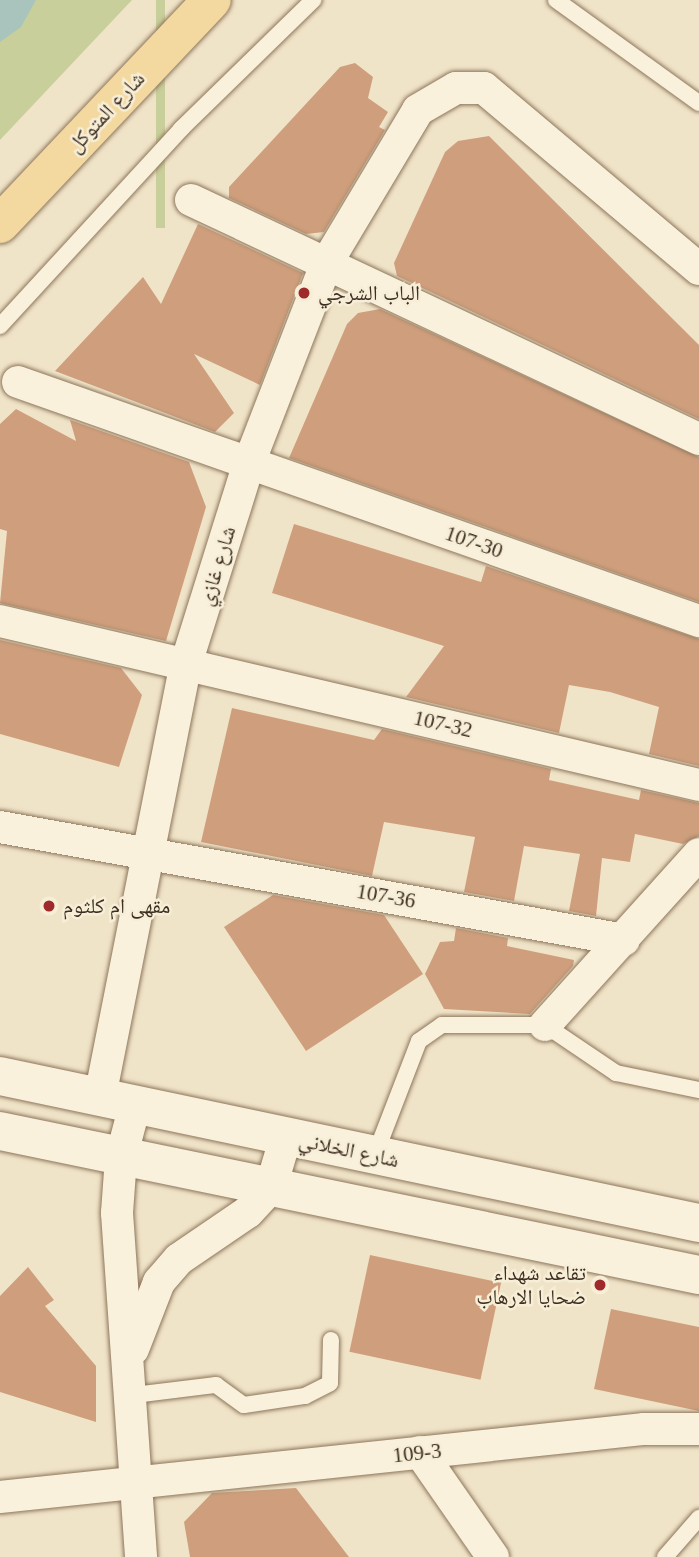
<!DOCTYPE html>
<meta charset="utf-8">
<style>
body{margin:0}
#map{position:relative;width:699px;height:1557px;overflow:hidden;background:#f0e4c8;font-family:"Times New Roman","Noto Naskh Arabic",serif}
div>[style]{position:absolute}
[style*='--x']{left:calc(var(--x)*1px);top:calc(var(--y)*1px);width:calc(var(--w)*1px);rotate:calc(var(--a)*1deg)}
.green>*{inset:0;background:#c9cf9b;transform-origin:0 0}
.water>*{inset:0;background:#a9c4bc}
.building>*{inset:0;background:#cf9f7d;transform-origin:0 0}
.roads{filter:drop-shadow(0 0 2px #8d765c) drop-shadow(0 0 2px #8d765c)}
.lane>*{height:16px;margin:-8px;padding:0 8px;transform-origin:8px;border-radius:8px;background:#faf1dc}
.street>*{height:32px;margin:-16px;padding:0 16px;transform-origin:16px;border-radius:16px;background:#faf1dc}
.secondary>*{height:38px;margin:-19px;padding:0 19px;transform-origin:19px;border-radius:19px;background:#faf1dc}
.primary>*{height:38px;margin:-19px;padding:0 19px;transform-origin:19px;border-radius:19px;background:#f3d9a0}
.dots>*{width:19px;height:19px;translate:-50% -50%;box-sizing:border-box;border:4px solid #f7eed8;border-radius:50%}
span{translate:-50% -50%;white-space:nowrap;text-align:center;line-height:1.15;-webkit-text-stroke:5px #f7eed8;paint-order:stroke}
.street-label{font-size:21px;color:#3d2e20}
.poi-label{font-size:21px;color:#3d2e20}
.left{translate:0 -50%;text-align:left}
.right{translate:-100% -50%;text-align:right}
</style>
<div id="map">
<div class="green">
<div style="clip-path:polygon(0 0,132px 0,0 140px)"></div>
<div style="left:156px;top:0;width:9px;height:228px"></div>
</div>
<div class="water">
<div style="clip-path:polygon(0 0,36px 0,21px 27px,0 42px)"></div>
</div>
<div class="building">
<div style="clip-path:polygon(355px 63px,373px 77px,368px 98px,388px 112px,379px 127px,385px 130px,324px 232px,306px 234px,229px 198px,229px 187px,340px 67px)"></div>
<div style="clip-path:polygon(489px 136px,699px 345px,699px 419px,397px 276px,394px 263px,445px 152px,458px 141px)"></div>
<div style="clip-path:polygon(198px 224px,303px 273px,260px 385px,194px 354px,234px 413px,215px 432px,55px 371px,143px 277px,161px 304px)"></div>
<div style="clip-path:polygon(380px 309px,699px 457px,699px 602px,289px 458px,347px 324px,358px 313px)"></div>
<div style="clip-path:polygon(16px 409px,76px 441px,70px 420px,189px 462px,206px 507px,166px 641px,0 603px,7px 531px,0 529px,0 424px)"></div>
<div style="clip-path:polygon(294px 524px,481px 582px,486px 566px,699px 639px,699px 766px,649px 754px,659px 707px,610px 692px,569px 685px,559px 733px,406px 697px,444px 646px,272px 593px)"></div>
<div style="clip-path:polygon(0 640px,121px 668px,142px 695px,119px 767px,0 734px)"></div>
<div style="clip-path:polygon(232px 708px,374px 740px,382px 729px,551px 769px,549px 780px,639px 800px,641px 790px,699px 803px,699px 836px,683px 844px,635px 834px,630px 862px,602px 858px,596px 916px,569px 911px,580px 854px,524px 846px,514px 901px,464px 892px,475px 837px,384px 822px,372px 876px,201px 842px)"></div>
<div style="clip-path:polygon(273px 895px,384px 915px,423px 974px,306px 1051px,224px 927px)"></div>
<div style="clip-path:polygon(456px 928px,508px 938px,507px 946px,574px 960px,573px 966px,530px 1014px,444px 1009px,425px 974px,440px 942px,454px 941px)"></div>
<div style="left:370px;top:1255px;width:134px;height:99px;rotate:12deg"></div>
<div style="clip-path:polygon(28px 1267px,54px 1300px,45px 1306px,96px 1366px,96px 1422px,0 1392px,0 1296px)"></div>
<div style="clip-path:polygon(611px 1309px,699px 1327px,699px 1411px,594px 1389px)"></div>
<div style="clip-path:polygon(296px 1488px,349px 1557px,190px 1557px,184px 1522px,212px 1493px)"></div>
</div>
<div class="roads">
<div class="lane">
<div style="--x:556;--y:0;--w:176;--a:35.8"></div>
<div style="--x:0;--y:326;--w:268;--a:-47.4"></div>
<div style="--x:181;--y:129;--w:185;--a:-44.3"></div>
<div style="--x:375;--y:1155;--w:122;--a:-68.9"></div>
<div style="--x:419;--y:1041;--w:28;--a:-35"></div>
<div style="--x:442;--y:1025;--w:103;--a:0"></div>
<div style="--x:545;--y:1025;--w:86;--a:34.1"></div>
<div style="--x:616;--y:1073;--w:85;--a:11.6"></div>
<div style="--x:126;--y:1396;--w:91;--a:-7"></div>
<div style="--x:216;--y:1385;--w:34;--a:36"></div>
<div style="--x:244;--y:1405;--w:62;--a:-8.4"></div>
<div style="--x:305;--y:1396;--w:28;--a:-27"></div>
<div style="--x:330;--y:1383;--w:43;--a:-88.7"></div>
<div style="--x:665;--y:1557;--w:52;--a:-48.9"></div>
</div>
<div class="street">
<div style="--x:191;--y:200;--w:561;--a:25.2"></div>
<div style="--x:18;--y:382;--w:722;--a:19.34"></div>
<div style="--x:0;--y:621;--w:718;--a:13.2"></div>
<div style="--x:0;--y:827;--w:634;--a:10.26"></div>
<div style="--x:545;--y:1025;--w:230;--a:-48"></div>
<div style="--x:100;--y:1097;--w:441;--a:-78.8"></div>
<div style="--x:186;--y:664;--w:211;--a:-72.6"></div>
<div style="--x:249;--y:463;--w:213;--a:-68.8"></div>
<div style="--x:326;--y:264;--w:179;--a:-59.1"></div>
<div style="--x:418;--y:110;--w:44;--a:-30.1"></div>
<div style="--x:456;--y:88;--w:28;--a:0"></div>
<div style="--x:484;--y:88;--w:281;--a:40.1"></div>
<div style="--x:135;--y:1105;--w:55;--a:104.8"></div>
<div style="--x:121;--y:1158;--w:55;--a:94.2"></div>
<div style="--x:117;--y:1213;--w:345;--a:86"></div>
<div style="--x:133;--y:1349;--w:72;--a:-68.8"></div>
<div style="--x:159;--y:1282;--w:30;--a:-49"></div>
<div style="--x:179;--y:1259;--w:83;--a:-34.3"></div>
<div style="--x:248;--y:1212;--w:34;--a:-47"></div>
<div style="--x:271;--y:1187;--w:53;--a:-73.6"></div>
<div style="--x:420;--y:1452;--w:128;--a:55.2"></div>
<div style="--x:0;--y:1497;--w:648;--a:-6.03"></div>
<div style="--x:644;--y:1429;--w:55;--a:0"></div>
</div>
<div class="secondary">
<div style="--x:0;--y:1076;--w:714;--a:11.88"></div>
<div style="--x:0;--y:1131;--w:714;--a:11.64"></div>
</div>
<div class="primary">
<div style="--x:0;--y:224;--w:308;--a:-46.6"></div>
</div>
</div>
<div class="dots">
<div style="left:304px;top:293px;background:#9e2a2b"></div>
<div style="left:49px;top:906px;background:#9e2a2b"></div>
<div style="left:600px;top:1285px;background:#9e2a2b"></div>
</div>
<div class="street-label">
<span style="left:106px;top:112px;rotate:-47deg">شارع المتوكل</span>
<span style="left:474px;top:542px;rotate:19deg">107-30</span>
<span style="left:217px;top:566px;rotate:-73deg">شارع غازي</span>
<span style="left:443px;top:724px;rotate:13deg">107-32</span>
<span style="left:386px;top:896px;rotate:10deg">107-36</span>
<span style="left:349px;top:1150px;rotate:12deg">شارع الخلاني</span>
<span style="left:417px;top:1453px;rotate:-6deg">109-3</span>
</div>
<div class="poi-label">
<span class="left" style="left:318px;top:293px">الباب الشرجي</span>
<span class="left" style="left:63px;top:906px">مقهى ام كلثوم</span>
<span class="right" style="left:586px;top:1285px">تقاعد شهداء<br>ضحايا الارهاب</span>
</div>
</div>
